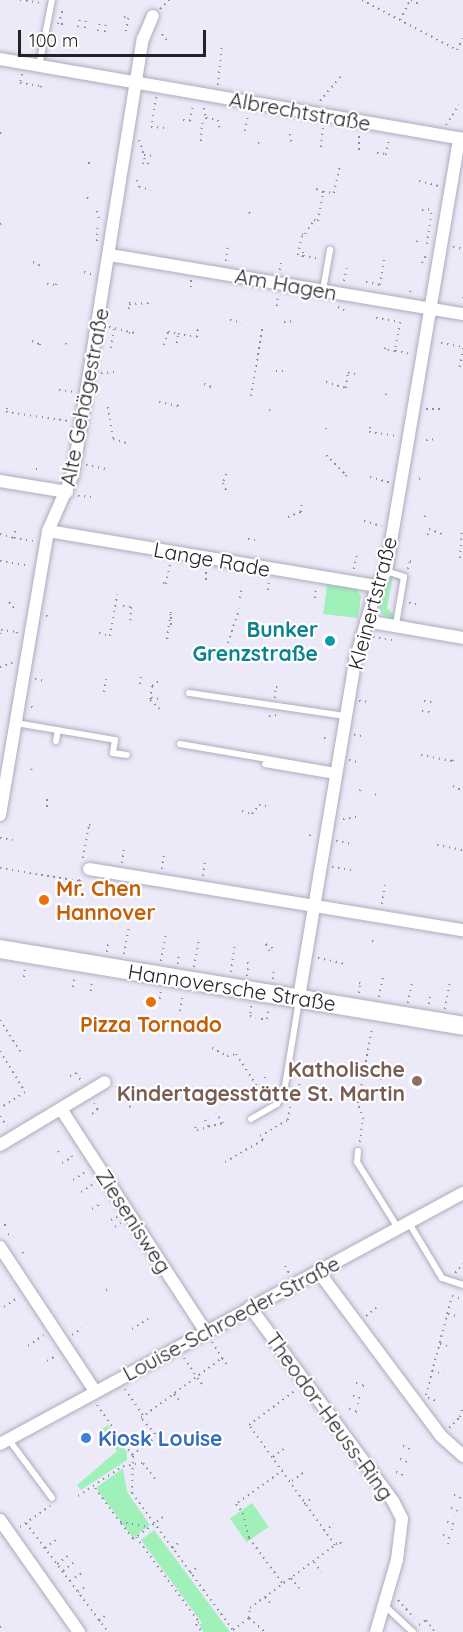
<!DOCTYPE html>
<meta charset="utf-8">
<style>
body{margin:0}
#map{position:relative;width:463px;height:1632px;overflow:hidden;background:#ece9f9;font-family:Quicksand,sans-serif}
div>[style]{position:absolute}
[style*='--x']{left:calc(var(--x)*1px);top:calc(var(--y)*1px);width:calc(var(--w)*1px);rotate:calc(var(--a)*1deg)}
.green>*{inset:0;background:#9ff1b9;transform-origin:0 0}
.path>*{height:2px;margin-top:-1px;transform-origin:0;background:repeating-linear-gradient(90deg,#8e8c97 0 1.5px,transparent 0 6px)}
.roads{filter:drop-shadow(0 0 2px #aeabbb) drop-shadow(0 0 2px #aeabbb)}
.service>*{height:6px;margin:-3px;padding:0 3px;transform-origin:3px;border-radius:3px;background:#fff}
.minor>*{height:12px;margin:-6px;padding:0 6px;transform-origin:6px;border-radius:6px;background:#fff}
.secondary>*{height:18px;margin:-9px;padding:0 9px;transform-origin:9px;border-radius:9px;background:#fff}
.dots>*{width:16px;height:16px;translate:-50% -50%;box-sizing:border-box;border:3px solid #fff;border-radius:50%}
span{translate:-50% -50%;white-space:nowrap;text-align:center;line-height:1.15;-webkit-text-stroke:4.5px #fff;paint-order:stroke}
.street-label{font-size:21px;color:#232228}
.culture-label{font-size:21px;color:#0d838f;font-weight:700}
.right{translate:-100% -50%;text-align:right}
.food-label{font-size:21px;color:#c56008;font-weight:700}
.left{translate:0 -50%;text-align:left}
.education-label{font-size:21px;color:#785e54;font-weight:700}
.shop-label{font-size:21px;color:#366cbe;font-weight:700}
.scale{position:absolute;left:18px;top:30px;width:188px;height:27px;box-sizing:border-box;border:3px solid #232228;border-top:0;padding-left:8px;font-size:18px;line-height:21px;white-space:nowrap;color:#232228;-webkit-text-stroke:4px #fff;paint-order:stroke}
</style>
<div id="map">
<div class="green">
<div style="clip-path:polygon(392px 575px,399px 577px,401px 583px,393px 577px,387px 608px,395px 616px,391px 619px,382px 614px,378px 604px)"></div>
<div style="clip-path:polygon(322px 579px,355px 587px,361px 596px,358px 618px,323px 614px,327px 587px)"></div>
<div style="clip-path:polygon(108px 1425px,127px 1452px,127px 1460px,81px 1490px,77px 1485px,117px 1451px,101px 1430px)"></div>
<div style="clip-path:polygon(123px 1468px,127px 1492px,150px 1525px,133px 1538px,96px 1488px)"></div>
<div style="left:252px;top:1503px;width:29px;height:27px;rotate:55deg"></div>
<div style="clip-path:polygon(154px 1530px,230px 1632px,204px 1632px,199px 1625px,202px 1623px,141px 1540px)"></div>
</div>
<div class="path">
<div style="--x:20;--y:0;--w:22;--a:8"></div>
<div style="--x:362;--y:0;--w:107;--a:27.8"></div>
<div style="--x:457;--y:50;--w:13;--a:-63"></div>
<div style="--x:411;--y:0;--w:9;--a:27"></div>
<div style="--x:160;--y:9;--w:13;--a:-45"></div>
<div style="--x:124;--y:17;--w:4;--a:14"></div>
<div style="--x:128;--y:18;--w:18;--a:99"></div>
<div style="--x:400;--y:20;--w:22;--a:-63"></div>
<div style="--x:63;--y:24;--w:5;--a:180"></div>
<div style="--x:58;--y:24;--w:18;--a:-71"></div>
<div style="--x:78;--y:27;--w:8;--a:-76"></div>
<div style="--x:85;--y:28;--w:8;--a:-83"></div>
<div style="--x:98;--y:31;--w:9;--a:-77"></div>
<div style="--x:105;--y:32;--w:9;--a:-84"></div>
<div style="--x:162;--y:34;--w:11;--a:52"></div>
<div style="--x:22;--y:74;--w:9;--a:103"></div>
<div style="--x:20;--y:83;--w:21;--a:8"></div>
<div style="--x:41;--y:86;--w:6;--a:99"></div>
<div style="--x:218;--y:85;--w:41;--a:-84.4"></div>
<div style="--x:156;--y:97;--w:30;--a:99"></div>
<div style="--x:151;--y:127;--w:14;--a:4"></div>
<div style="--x:320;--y:101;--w:35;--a:-50"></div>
<div style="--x:204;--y:108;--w:10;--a:79"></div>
<div style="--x:206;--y:118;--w:12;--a:9"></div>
<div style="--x:218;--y:120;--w:10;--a:79"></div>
<div style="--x:183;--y:120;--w:7;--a:8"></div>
<div style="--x:190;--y:121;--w:15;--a:-79"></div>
<div style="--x:446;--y:125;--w:24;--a:-57"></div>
<div style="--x:245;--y:131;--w:16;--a:-79"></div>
<div style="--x:0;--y:133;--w:5;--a:-11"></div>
<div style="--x:290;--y:134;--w:11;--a:80"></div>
<div style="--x:139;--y:140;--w:16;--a:72"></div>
<div style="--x:144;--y:155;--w:8;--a:7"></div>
<div style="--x:201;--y:141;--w:17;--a:-87"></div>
<div style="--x:202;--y:124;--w:7;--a:-56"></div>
<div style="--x:258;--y:143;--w:3;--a:18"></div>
<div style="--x:321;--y:147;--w:19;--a:-84"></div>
<div style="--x:359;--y:150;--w:17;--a:-90"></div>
<div style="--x:377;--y:153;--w:9;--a:6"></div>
<div style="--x:386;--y:155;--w:16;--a:-79"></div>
<div style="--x:144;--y:158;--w:9;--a:54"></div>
<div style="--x:89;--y:164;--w:3;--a:-90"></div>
<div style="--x:143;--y:164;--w:6;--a:-81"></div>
<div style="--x:137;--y:180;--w:7;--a:74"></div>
<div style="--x:139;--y:187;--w:12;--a:14"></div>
<div style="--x:419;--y:181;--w:21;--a:14"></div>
<div style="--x:323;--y:192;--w:11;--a:5"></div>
<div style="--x:334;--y:193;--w:29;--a:-78"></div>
<div style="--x:87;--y:197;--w:5;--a:53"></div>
<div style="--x:422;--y:210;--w:10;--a:-6"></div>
<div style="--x:97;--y:211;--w:11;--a:75"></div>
<div style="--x:249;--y:212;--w:5;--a:53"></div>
<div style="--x:0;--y:224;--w:5;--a:-22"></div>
<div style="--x:305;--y:234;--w:17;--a:-57"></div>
<div style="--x:314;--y:220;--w:4;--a:14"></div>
<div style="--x:318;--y:221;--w:29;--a:-80"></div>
<div style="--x:323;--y:192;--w:8;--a:-157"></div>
<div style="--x:97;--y:241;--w:18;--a:-87"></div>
<div style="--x:417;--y:242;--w:3;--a:-72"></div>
<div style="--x:427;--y:244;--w:35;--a:-82"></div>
<div style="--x:453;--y:247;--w:10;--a:11"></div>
<div style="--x:303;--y:252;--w:4;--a:90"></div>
<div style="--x:303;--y:256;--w:17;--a:10"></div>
<div style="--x:303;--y:256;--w:5;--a:-169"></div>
<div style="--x:298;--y:255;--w:21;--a:-79"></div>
<div style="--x:302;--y:234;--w:4;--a:34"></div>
<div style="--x:226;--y:261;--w:16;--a:-83"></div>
<div style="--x:33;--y:262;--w:7;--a:27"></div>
<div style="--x:39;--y:265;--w:5;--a:90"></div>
<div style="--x:422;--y:263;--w:10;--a:-61"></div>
<div style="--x:280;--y:270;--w:7;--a:-82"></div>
<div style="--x:84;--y:272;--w:10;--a:17"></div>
<div style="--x:191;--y:280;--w:10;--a:90"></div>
<div style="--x:344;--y:281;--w:13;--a:-77"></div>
<div style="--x:366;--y:282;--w:14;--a:12"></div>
<div style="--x:380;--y:285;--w:26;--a:-81"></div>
<div style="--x:47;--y:284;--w:9;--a:6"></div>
<div style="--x:56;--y:285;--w:4;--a:-76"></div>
<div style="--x:410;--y:292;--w:4;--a:-63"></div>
<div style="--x:462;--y:297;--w:1;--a:45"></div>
<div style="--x:129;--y:304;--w:20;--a:-3"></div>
<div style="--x:277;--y:306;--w:11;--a:-85"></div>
<div style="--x:338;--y:307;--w:7;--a:27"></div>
<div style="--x:129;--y:309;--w:7;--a:-82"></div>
<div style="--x:376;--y:318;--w:24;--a:9"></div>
<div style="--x:400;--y:322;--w:29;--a:100"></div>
<div style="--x:395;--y:351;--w:10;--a:-169"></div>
<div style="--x:385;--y:349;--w:3;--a:-72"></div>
<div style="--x:230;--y:320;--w:12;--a:14"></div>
<div style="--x:284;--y:322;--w:10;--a:-6"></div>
<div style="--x:109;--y:327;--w:27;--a:13"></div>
<div style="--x:129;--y:333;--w:6;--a:0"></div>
<div style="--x:32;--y:341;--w:9;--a:21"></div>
<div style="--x:40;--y:344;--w:5;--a:90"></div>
<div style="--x:66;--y:343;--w:5;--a:79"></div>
<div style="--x:177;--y:343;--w:9;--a:-84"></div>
<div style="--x:178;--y:334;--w:19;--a:9"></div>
<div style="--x:197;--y:337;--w:7;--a:-82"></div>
<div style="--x:198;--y:330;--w:4;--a:-166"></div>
<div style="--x:441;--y:343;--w:22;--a:10"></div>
<div style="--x:164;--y:345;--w:14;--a:-73"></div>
<div style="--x:168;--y:332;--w:10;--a:11"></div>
<div style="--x:111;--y:348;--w:20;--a:-81"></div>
<div style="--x:395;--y:351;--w:17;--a:10"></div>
<div style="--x:460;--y:367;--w:20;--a:-81"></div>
<div style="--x:276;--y:371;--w:8;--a:0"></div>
<div style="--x:101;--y:373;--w:14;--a:-4"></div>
<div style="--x:326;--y:382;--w:21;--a:17"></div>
<div style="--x:346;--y:388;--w:15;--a:-82"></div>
<div style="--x:348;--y:373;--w:8;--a:7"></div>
<div style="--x:204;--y:384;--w:9;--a:21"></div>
<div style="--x:59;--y:390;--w:16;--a:7"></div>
<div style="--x:386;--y:395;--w:3;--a:-72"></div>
<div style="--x:251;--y:396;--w:72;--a:-80.4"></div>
<div style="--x:159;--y:402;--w:19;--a:12"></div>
<div style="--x:178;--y:406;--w:4;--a:-76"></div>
<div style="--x:108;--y:407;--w:32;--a:81"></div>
<div style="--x:113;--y:439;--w:15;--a:16"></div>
<div style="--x:7;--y:408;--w:4;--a:104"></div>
<div style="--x:6;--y:412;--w:65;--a:8"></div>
<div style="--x:426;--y:409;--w:15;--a:0"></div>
<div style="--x:269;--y:410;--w:3;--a:18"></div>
<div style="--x:370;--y:427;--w:5;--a:101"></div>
<div style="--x:369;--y:432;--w:27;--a:8"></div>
<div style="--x:326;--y:429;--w:3;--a:-90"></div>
<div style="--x:426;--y:440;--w:10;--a:-6"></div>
<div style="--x:326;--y:455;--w:28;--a:45"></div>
<div style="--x:346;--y:475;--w:4;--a:104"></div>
<div style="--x:86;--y:465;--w:21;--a:11"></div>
<div style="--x:36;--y:469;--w:3;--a:0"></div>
<div style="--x:226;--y:474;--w:9;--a:108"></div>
<div style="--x:223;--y:483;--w:11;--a:68"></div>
<div style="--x:370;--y:477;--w:20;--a:15"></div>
<div style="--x:419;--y:479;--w:4;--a:-27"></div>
<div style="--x:78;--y:496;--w:15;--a:4"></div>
<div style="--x:288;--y:517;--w:14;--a:-21"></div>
<div style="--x:301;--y:512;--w:10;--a:-84"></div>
<div style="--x:425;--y:517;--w:3;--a:-72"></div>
<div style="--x:364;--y:521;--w:18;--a:16"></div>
<div style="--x:15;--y:531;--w:7;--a:98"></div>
<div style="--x:14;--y:538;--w:19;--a:9"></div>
<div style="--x:0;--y:534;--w:15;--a:16"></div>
<div style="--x:428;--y:535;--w:6;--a:-81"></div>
<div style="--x:429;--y:529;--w:14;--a:21"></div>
<div style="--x:248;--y:539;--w:7;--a:8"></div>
<div style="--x:460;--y:558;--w:28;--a:-86"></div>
<div style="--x:0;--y:561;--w:30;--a:9"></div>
<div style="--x:354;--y:569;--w:15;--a:-79"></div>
<div style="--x:408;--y:569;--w:8;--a:-76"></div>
<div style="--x:410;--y:561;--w:6;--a:0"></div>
<div style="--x:206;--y:580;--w:10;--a:-90"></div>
<div style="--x:163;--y:583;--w:3;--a:18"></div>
<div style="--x:166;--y:584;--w:20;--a:-79"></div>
<div style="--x:268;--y:590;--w:9;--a:-84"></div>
<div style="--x:240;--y:598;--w:10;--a:-79"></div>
<div style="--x:315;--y:598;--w:9;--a:-84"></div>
<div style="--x:9;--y:602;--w:8;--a:50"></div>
<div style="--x:409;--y:603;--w:7;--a:8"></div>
<div style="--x:123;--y:606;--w:8;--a:7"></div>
<div style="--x:131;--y:607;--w:18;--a:93"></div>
<div style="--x:46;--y:616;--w:6;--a:9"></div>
<div style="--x:171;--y:625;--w:13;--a:-90"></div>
<div style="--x:99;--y:633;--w:11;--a:15"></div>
<div style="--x:110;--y:636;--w:42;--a:-80.3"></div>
<div style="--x:0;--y:634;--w:4;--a:-76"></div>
<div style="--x:1;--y:630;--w:16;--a:7"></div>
<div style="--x:17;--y:632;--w:5;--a:101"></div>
<div style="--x:373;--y:637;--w:20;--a:9"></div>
<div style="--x:167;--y:639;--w:27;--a:-82"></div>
<div style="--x:167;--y:639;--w:5;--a:-68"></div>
<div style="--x:228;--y:643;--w:36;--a:-72"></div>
<div style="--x:0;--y:667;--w:13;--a:-18"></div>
<div style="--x:35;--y:679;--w:9;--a:13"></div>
<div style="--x:140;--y:684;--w:8;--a:-83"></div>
<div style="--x:152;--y:686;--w:14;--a:98"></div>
<div style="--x:150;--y:700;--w:13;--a:42"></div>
<div style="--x:152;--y:686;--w:11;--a:-38"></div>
<div style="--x:104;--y:692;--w:13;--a:-81"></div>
<div style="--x:151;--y:698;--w:9;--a:6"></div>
<div style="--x:275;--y:698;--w:11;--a:-85"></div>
<div style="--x:276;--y:687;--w:5;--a:11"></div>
<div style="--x:359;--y:701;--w:10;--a:6"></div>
<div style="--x:424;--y:701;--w:11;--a:10"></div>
<div style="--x:31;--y:707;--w:6;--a:9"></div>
<div style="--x:422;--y:711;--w:12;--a:9"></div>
<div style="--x:269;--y:716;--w:8;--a:-7"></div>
<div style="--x:354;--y:735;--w:7;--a:8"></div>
<div style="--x:324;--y:738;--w:6;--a:9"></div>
<div style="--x:421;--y:755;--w:33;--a:11"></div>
<div style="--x:453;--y:761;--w:3;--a:-72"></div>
<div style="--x:349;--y:760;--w:8;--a:14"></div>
<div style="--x:31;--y:770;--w:2;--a:-63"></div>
<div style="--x:453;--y:786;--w:11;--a:27"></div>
<div style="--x:360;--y:791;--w:3;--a:-72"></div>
<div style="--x:375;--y:794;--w:4;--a:34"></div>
<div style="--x:47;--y:799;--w:12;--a:90"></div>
<div style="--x:242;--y:811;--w:10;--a:17"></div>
<div style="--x:252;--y:814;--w:11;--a:-52"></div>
<div style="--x:259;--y:805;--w:8;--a:7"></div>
<div style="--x:343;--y:819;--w:18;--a:-9"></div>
<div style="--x:310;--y:836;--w:4;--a:-76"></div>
<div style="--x:0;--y:838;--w:13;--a:9"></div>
<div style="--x:336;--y:841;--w:17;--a:10"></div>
<div style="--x:437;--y:845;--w:26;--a:11"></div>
<div style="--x:83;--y:858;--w:34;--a:-80"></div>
<div style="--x:89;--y:825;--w:3;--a:18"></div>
<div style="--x:122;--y:863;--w:15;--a:-82"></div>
<div style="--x:332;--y:867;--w:24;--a:9"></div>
<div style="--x:0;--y:868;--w:80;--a:9.3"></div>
<div style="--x:79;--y:881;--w:4;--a:-45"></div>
<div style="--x:162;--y:869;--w:15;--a:-82"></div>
<div style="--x:203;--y:876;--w:15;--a:-82"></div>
<div style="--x:382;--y:904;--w:19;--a:-81"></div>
<div style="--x:372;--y:941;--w:3;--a:18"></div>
<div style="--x:269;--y:951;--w:8;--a:-113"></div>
<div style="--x:266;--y:944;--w:9;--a:32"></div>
<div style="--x:107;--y:952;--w:12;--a:-81"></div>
<div style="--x:124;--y:954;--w:28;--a:-80"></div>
<div style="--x:318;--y:958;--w:29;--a:12"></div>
<div style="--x:161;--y:961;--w:29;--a:-80"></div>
<div style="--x:247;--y:963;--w:5;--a:11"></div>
<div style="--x:178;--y:964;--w:12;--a:-85"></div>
<div style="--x:194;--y:967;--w:29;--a:-80"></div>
<div style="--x:231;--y:972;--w:27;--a:-82"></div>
<div style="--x:247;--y:976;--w:11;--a:-80"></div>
<div style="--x:24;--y:977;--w:9;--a:-84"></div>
<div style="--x:273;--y:979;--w:10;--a:-84"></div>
<div style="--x:359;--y:983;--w:4;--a:14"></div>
<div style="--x:73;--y:987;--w:11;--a:-80"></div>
<div style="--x:91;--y:991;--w:11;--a:-85"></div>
<div style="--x:359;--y:993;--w:8;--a:-83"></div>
<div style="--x:379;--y:997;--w:21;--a:-79"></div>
<div style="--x:160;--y:999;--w:8;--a:-83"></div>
<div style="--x:158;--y:1001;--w:2;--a:0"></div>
<div style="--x:408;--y:1003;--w:21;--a:-79"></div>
<div style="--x:429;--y:1004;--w:8;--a:-83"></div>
<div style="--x:251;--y:1006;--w:10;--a:96"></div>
<div style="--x:250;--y:1016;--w:6;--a:18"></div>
<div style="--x:445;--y:1009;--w:27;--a:-80"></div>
<div style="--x:180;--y:1011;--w:17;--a:-80"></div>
<div style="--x:261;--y:1019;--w:6;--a:0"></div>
<div style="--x:267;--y:1019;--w:10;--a:-79"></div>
<div style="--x:0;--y:1020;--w:40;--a:57.1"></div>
<div style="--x:212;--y:1048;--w:17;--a:28"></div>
<div style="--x:227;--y:1056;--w:9;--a:-13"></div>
<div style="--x:236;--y:1054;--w:55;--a:56.9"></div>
<div style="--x:0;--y:1051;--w:48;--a:58.6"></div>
<div style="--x:25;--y:1092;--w:30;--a:147"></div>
<div style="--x:363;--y:1075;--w:20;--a:11"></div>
<div style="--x:70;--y:1076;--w:7;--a:-27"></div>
<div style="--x:76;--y:1073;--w:11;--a:56"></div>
<div style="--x:265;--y:1078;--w:5;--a:-90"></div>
<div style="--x:116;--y:1086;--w:27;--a:56"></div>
<div style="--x:297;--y:1097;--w:23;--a:-80"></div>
<div style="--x:301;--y:1074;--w:4;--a:-166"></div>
<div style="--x:240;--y:1100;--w:5;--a:-53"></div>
<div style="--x:92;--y:1114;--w:8;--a:-40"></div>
<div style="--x:98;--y:1109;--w:7;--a:-124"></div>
<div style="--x:0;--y:1116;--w:12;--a:55"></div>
<div style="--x:205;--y:1120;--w:8;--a:60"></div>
<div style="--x:195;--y:1127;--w:4;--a:56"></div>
<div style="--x:197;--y:1130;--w:27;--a:-15"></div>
<div style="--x:223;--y:1123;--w:12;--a:-125"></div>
<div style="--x:360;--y:1142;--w:23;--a:-83"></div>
<div style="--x:363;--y:1119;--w:17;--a:-107"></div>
<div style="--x:358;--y:1103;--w:75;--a:-79.3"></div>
<div style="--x:58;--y:1151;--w:2;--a:63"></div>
<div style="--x:225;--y:1162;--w:44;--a:-30.1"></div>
<div style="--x:263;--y:1140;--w:5;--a:-127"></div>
<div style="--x:260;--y:1136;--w:32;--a:-30"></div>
<div style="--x:288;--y:1120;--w:24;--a:-81"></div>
<div style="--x:292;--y:1096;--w:8;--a:7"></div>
<div style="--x:62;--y:1163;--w:12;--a:-31"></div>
<div style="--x:72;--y:1157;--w:4;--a:-117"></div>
<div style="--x:73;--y:1180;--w:17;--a:-33"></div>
<div style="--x:81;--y:1192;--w:17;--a:-33"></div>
<div style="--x:92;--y:1209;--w:7;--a:-34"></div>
<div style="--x:98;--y:1205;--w:4;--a:56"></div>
<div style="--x:111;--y:1220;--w:7;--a:-27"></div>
<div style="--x:5;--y:1224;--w:5;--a:90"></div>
<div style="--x:115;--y:1227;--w:7;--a:-34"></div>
<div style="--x:8;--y:1234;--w:6;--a:31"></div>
<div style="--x:23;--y:1252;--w:6;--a:81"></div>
<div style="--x:285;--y:1266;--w:8;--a:60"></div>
<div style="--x:455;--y:1273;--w:12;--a:-48"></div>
<div style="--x:106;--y:1290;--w:2;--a:-27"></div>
<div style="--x:4;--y:1307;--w:18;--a:-34"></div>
<div style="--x:448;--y:1314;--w:8;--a:14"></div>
<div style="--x:366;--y:1316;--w:14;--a:-39"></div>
<div style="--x:132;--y:1329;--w:19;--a:-32"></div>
<div style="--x:72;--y:1335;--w:12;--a:-35"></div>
<div style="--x:212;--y:1342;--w:19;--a:58"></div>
<div style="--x:440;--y:1344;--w:11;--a:15"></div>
<div style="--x:28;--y:1346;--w:19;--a:-35"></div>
<div style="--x:184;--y:1358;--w:32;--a:56"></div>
<div style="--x:47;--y:1361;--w:12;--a:-31"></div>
<div style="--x:432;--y:1371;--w:12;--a:14"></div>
<div style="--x:356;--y:1383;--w:7;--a:16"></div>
<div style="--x:363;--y:1385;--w:6;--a:99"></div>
<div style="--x:125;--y:1389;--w:32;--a:56"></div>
<div style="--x:174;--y:1394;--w:9;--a:49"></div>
<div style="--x:426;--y:1395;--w:102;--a:-75.3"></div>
<div style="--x:452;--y:1296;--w:11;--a:15"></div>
<div style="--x:353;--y:1396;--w:6;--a:9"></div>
<div style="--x:359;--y:1397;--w:7;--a:98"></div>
<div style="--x:428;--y:1398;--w:9;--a:18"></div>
<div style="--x:97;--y:1405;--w:62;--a:54.8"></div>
<div style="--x:133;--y:1456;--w:37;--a:92"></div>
<div style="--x:132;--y:1493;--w:170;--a:53.6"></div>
<div style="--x:233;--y:1630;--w:20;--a:-37"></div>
<div style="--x:349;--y:1409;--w:7;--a:16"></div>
<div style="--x:356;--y:1411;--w:6;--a:99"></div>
<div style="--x:449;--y:1428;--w:16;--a:-45"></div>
<div style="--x:460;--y:1417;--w:11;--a:-75"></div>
<div style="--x:163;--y:1443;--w:33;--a:-131"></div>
<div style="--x:141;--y:1418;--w:101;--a:-36.5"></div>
<div style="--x:222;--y:1358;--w:11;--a:52"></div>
<div style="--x:403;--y:1446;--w:6;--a:18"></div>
<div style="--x:409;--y:1448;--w:6;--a:99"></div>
<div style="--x:132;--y:1455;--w:30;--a:-37"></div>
<div style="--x:273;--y:1457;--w:15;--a:-37"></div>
<div style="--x:400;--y:1459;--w:6;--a:18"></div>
<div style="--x:406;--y:1461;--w:6;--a:99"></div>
<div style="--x:283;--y:1470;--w:58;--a:144.1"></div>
<div style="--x:236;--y:1504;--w:11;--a:52"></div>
<div style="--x:243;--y:1513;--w:26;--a:77"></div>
<div style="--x:249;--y:1538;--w:57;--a:53.5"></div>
<div style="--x:396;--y:1472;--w:6;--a:18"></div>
<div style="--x:402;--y:1474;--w:6;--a:99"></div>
<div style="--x:292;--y:1481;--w:14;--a:-36"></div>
<div style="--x:95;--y:1488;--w:42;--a:53.7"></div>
<div style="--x:120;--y:1522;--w:29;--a:10"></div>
<div style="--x:454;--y:1495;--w:6;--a:18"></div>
<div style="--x:460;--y:1497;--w:6;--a:99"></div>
<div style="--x:78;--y:1496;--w:54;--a:-33.7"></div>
<div style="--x:123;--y:1466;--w:20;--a:-9"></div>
<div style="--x:143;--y:1463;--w:20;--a:53"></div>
<div style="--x:304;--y:1504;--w:11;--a:-38"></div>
<div style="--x:451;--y:1508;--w:6;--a:18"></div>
<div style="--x:457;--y:1510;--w:6;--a:108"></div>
<div style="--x:163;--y:1517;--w:34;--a:143"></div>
<div style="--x:136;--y:1537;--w:106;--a:53.5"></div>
<div style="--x:199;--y:1622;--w:4;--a:146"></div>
<div style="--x:196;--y:1624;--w:10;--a:53"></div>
<div style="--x:447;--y:1522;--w:6;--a:9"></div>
<div style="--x:453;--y:1523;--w:7;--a:98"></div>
<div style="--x:26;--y:1523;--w:136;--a:53"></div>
<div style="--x:121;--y:1523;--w:20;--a:53"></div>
<div style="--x:133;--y:1539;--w:4;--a:-34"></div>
<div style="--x:20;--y:1527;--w:37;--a:-35"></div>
<div style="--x:324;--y:1531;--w:12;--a:-35"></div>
<div style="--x:443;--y:1535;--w:6;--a:18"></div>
<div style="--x:449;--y:1537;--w:7;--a:98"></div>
<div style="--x:336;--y:1544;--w:4;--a:-27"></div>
<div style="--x:340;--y:1542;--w:6;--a:51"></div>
<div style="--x:45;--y:1548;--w:15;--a:-37"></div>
<div style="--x:172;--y:1548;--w:11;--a:-38"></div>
<div style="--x:314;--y:1562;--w:12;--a:55"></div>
<div style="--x:57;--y:1564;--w:15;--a:-37"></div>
<div style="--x:63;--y:1571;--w:14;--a:-39"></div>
<div style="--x:190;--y:1573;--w:11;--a:-38"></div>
<div style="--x:291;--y:1578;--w:13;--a:51"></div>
<div style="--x:70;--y:1581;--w:14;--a:-34"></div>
<div style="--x:78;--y:1592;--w:9;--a:-36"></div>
<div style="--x:265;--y:1597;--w:8;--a:50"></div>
<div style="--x:398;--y:1600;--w:24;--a:48"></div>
<div style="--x:249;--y:1618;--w:10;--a:-84"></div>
<div style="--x:250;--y:1608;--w:106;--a:-36.5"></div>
<div style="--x:335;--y:1545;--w:148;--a:-125.6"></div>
<div style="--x:249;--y:1425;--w:60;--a:-36.9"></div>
<div style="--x:249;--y:1618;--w:21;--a:41"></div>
<div style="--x:99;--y:1621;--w:9;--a:-41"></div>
<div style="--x:419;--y:1625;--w:9;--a:-36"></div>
<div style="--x:426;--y:1620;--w:15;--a:53"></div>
<div style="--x:0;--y:1627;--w:4;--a:-27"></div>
</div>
<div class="roads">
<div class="service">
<div style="--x:39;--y:66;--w:67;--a:-78.9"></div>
<div style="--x:323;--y:290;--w:41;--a:-80.1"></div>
<div style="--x:386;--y:571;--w:19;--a:18"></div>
<div style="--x:404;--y:577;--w:49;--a:99.5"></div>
<div style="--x:189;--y:693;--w:158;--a:8.4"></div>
<div style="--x:16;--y:723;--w:100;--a:9.7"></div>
<div style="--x:115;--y:740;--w:13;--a:99"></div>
<div style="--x:113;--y:753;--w:14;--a:8"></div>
<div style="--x:56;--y:741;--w:11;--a:-80"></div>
<div style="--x:180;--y:744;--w:158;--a:9.8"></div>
<div style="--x:265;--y:764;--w:71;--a:9.7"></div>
<div style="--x:251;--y:1119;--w:30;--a:-30"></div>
<div style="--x:277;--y:1104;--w:14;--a:-60"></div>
<div style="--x:284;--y:1092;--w:93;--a:-80.7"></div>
<div style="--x:358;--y:1151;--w:11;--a:95"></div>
<div style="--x:357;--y:1162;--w:78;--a:58.2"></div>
<div style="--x:409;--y:1223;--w:64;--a:59"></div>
<div style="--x:442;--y:1278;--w:22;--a:18"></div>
<div style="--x:9;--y:1440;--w:72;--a:53.4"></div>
<div style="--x:386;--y:1607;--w:37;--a:43"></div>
</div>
<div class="minor">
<div style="--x:0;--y:59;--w:470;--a:9.8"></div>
<div style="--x:110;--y:255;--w:358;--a:9.5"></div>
<div style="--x:0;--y:481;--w:68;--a:9.3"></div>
<div style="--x:48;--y:531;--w:334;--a:9.5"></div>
<div style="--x:366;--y:621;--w:98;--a:9.9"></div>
<div style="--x:0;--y:815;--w:288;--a:-80.4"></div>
<div style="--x:48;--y:531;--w:62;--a:-66.3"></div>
<div style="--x:73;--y:474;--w:441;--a:-80.9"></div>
<div style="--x:143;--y:39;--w:25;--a:-67"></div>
<div style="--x:89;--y:869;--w:379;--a:9.3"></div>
<div style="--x:299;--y:997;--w:341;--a:-80.5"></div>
<div style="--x:355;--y:661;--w:78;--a:-73.7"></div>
<div style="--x:377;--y:586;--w:17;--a:-59"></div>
<div style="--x:386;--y:571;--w:439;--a:-80.4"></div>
<div style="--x:61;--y:1109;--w:266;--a:57"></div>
<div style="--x:0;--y:1145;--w:122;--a:-31"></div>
<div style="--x:0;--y:1247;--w:173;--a:56.6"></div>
<div style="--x:318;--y:1271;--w:206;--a:53.3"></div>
<div style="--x:441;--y:1436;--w:30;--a:42"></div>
<div style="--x:250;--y:1307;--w:241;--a:53.6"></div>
<div style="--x:393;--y:1501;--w:20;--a:63"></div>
<div style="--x:402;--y:1519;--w:41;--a:97"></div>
<div style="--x:397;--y:1560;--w:75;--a:106.3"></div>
<div style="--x:0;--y:1444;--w:527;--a:-28.46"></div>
<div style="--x:0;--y:1520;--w:137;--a:54.8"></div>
</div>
<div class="secondary">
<div style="--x:0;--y:949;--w:469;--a:9.4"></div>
</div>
</div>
<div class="dots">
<div style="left:330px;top:641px;background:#0f9aa8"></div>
<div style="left:44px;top:900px;background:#e8710a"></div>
<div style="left:151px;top:1002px;background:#e8710a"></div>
<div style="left:417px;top:1081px;background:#8d6e63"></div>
<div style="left:86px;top:1438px;background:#3f7fe0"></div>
</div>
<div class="street-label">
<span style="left:300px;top:111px;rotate:10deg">Albrechtstraße</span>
<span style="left:286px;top:284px;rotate:10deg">Am Hagen</span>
<span style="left:84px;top:397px;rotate:-79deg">Alte Gehägestraße</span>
<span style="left:212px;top:559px;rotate:10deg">Lange Rade</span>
<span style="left:372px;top:603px;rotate:-75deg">Kleinertstraße</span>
<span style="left:232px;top:987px;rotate:9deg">Hannoversche Straße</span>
<span style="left:134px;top:1221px;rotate:57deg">Ziesenisweg</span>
<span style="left:231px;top:1318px;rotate:-28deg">Louise-Schroeder-Straße</span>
<span style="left:330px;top:1416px;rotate:54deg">Theodor-Heuss-Ring</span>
</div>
<div class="culture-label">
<span class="right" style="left:318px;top:641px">Bunker<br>Grenzstraße</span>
</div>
<div class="food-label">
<span class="left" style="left:56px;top:900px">Mr. Chen<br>Hannover</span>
<span style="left:151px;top:1024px">Pizza Tornado</span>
</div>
<div class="education-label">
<span class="right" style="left:405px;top:1081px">Katholische<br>Kindertagesstätte St. Martin</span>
</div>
<div class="shop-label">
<span class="left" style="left:98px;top:1438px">Kiosk Louise</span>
</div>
<div class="scale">100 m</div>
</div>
